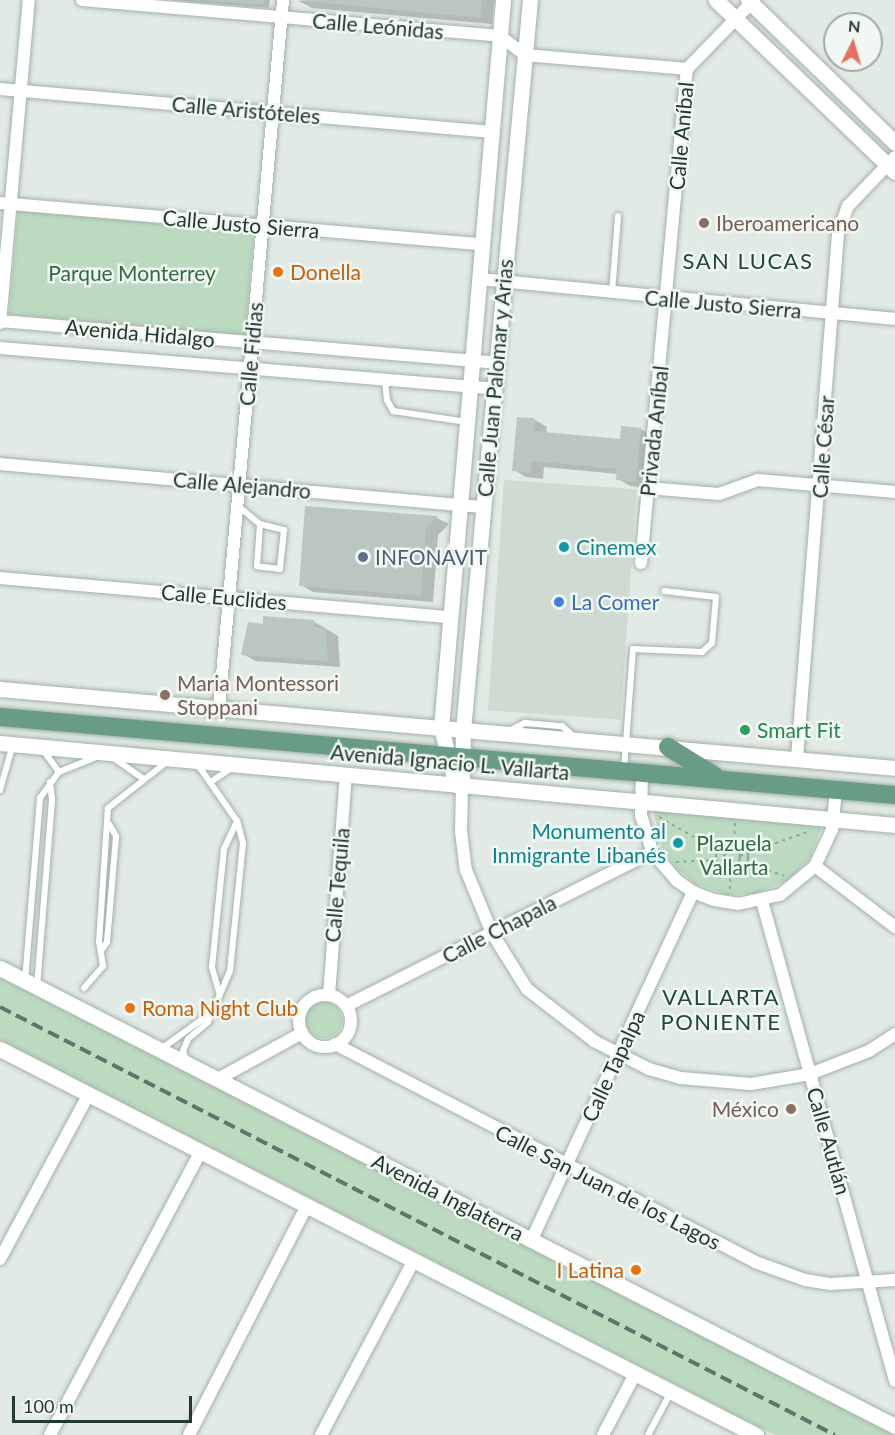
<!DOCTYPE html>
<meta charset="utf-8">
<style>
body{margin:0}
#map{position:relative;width:895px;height:1435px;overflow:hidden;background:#e1eae4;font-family:Lato,sans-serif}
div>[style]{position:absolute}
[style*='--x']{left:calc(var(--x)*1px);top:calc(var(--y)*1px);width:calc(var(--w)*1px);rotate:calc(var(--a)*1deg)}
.built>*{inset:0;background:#cfdad3;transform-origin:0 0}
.green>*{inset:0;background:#bbdabf;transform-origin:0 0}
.round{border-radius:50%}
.shadow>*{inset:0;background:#0003}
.building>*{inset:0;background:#b9c7c0}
.path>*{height:2px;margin-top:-1px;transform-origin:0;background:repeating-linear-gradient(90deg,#84ab99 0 3px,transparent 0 7.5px)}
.path>.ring{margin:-1px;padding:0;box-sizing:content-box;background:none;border:2px solid #84ab99;border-radius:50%}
.roads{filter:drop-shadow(0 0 2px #a4b1aa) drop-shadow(0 0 2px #a4b1aa)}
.service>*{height:6px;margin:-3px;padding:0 3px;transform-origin:3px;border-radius:3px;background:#fff}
.minor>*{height:12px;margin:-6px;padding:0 6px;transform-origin:6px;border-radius:6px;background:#fff}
.minor>.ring{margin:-6px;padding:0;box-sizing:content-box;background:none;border:12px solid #fff;border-radius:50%}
.tertiary>*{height:15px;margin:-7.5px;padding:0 7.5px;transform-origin:7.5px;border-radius:7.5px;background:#fff}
.primary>*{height:18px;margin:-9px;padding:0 9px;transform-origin:9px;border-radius:9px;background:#699c87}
.rail>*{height:4px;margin-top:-2px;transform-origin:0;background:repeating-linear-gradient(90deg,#5d756b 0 12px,transparent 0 18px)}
.dots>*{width:16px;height:16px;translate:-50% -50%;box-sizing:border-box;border:3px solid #f1f7f3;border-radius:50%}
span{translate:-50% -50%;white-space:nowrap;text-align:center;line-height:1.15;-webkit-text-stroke:5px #f1f7f3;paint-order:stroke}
.street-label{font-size:21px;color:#233930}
.education-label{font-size:21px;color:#785e54}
.left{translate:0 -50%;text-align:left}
.right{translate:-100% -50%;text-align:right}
.food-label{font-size:21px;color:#c56008}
.park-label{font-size:21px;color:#306c3f}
.culture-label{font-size:21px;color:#0d838f}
.service-label{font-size:21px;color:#4e5e75}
.shop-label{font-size:21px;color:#366cbe}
.leisure-label{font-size:21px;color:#27864d}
.neighbourhood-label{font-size:22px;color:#204939;letter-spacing:1.5px}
.north{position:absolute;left:823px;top:12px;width:60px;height:60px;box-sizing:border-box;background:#f1f7f3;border:2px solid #9faba5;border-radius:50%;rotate:5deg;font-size:16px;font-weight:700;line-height:24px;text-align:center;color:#233930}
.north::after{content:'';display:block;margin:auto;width:21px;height:27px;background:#e66f63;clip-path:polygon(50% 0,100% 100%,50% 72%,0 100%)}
.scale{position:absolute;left:12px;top:1396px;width:180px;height:27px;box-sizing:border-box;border:3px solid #233930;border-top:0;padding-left:8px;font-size:18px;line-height:21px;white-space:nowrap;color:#233930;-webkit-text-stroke:4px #f1f7f3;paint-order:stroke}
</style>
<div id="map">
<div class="built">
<div style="left:504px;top:480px;width:133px;height:231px;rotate:4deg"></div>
</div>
<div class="green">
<div style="left:18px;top:211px;width:237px;height:104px;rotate:5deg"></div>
<div style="clip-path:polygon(653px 809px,820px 824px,822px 827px,810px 858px,789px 880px,755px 894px,727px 895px,696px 884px,677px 869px,661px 846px)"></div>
<div style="clip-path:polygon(0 978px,309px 1134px,895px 1435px,775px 1435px,192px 1138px,0 1040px)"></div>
<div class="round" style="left:306px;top:1002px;width:36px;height:36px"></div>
</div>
<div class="shadow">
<div style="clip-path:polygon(170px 0,270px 0,269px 8px)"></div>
<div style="clip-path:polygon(494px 0,492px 24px,312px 8px,299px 1px)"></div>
<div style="clip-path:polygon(535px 420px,547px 427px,546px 434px,621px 441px,640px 429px,653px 436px,648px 488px,630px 486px,618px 479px,618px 474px,544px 467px,543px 479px,526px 477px,514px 470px)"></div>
<div style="clip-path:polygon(307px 507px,437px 518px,449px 524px,438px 535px,433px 602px,313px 592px,301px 585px)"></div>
<div style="clip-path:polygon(313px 621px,338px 636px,340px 667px,255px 661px,243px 654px,264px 625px)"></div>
</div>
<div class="building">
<div style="clip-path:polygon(205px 0,264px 0,264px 5px)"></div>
<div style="clip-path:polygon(296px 0,482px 0,480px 18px)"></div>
<div style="clip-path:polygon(517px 417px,535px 418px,534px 431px,620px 439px,621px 426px,641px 428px,636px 482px,616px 480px,617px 469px,531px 461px,531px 473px,512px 471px)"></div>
<div style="clip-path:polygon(305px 506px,438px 516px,426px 528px,421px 596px,299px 586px)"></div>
<div style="clip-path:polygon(263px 616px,314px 620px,313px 627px,326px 628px,328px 661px,241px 655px,248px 622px,263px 624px)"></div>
</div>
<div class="path">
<div style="--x:659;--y:817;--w:75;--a:29.6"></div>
<div class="ring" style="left:716px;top:841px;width:30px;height:30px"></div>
<div style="--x:734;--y:841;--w:18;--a:-87"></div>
<div class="ring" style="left:724px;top:849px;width:14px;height:14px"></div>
<div style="--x:740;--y:856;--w:74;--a:-19.7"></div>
<div style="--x:676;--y:862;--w:39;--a:-3"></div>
<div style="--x:747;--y:863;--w:39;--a:19"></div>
<div style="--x:730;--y:889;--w:24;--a:-88"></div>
</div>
<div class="roads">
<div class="service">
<div style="--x:612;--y:293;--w:77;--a:-85.5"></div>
<div style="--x:385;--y:381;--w:19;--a:84"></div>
<div style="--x:387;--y:400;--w:13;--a:61"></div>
<div style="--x:393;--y:411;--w:75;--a:8.5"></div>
<div style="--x:237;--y:505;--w:30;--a:40"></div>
<div style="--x:260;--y:524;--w:25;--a:14"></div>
<div style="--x:284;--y:530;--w:39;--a:96"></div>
<div style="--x:280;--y:569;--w:23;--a:-173"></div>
<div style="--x:257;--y:566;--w:42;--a:-85.9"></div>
<div style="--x:511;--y:730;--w:16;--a:-27"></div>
<div style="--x:525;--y:723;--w:37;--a:5"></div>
<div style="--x:562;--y:726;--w:15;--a:42"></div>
<div style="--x:43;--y:750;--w:27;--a:54"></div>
<div style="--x:115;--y:759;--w:35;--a:35"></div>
<div style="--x:624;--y:769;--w:120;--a:-85.7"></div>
<div style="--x:633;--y:649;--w:69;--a:2.5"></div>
<div style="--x:702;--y:652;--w:13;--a:-42"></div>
<div style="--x:712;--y:643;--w:46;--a:-85"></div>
<div style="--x:716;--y:597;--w:52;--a:-173.4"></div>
<div style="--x:212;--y:781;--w:23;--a:-34"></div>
<div style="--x:0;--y:790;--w:48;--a:-74.2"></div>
<div style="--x:103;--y:948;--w:7;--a:-56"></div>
<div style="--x:107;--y:942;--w:106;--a:-85.1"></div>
<div style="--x:116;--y:836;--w:14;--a:-120"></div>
<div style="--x:25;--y:981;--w:184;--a:-85.3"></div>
<div style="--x:40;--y:798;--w:32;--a:-54"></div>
<div style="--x:59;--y:772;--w:37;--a:-22"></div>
<div style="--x:37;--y:987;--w:189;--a:-85.4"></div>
<div style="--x:52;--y:799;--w:17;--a:-97"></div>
<div style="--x:84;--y:988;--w:29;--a:-49"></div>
<div style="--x:103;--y:966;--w:24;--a:-99"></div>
<div style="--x:99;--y:942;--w:134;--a:-86.2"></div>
<div style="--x:108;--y:808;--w:76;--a:-38.1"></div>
<div style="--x:219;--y:992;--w:26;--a:-106"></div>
<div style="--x:212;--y:967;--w:119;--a:-84.2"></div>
<div style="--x:224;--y:849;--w:31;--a:-65"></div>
<div style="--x:161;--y:1049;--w:62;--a:-35.8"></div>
<div style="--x:186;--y:1060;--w:9;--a:-108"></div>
<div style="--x:183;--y:1051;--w:13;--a:-67"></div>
<div style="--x:188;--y:1039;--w:26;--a:-40"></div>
<div style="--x:208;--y:1022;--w:56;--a:-66.7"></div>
<div style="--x:230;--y:971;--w:129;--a:-84.2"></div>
<div style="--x:243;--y:843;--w:23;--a:-105"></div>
<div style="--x:237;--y:821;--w:68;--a:-124.9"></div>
<div style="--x:648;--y:1435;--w:49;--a:-61.9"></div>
</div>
<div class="minor">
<div style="--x:82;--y:0;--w:420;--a:4.9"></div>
<div style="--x:500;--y:36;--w:31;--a:37"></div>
<div style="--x:525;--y:55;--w:163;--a:4.9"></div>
<div style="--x:0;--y:89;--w:494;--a:5"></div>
<div style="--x:0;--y:203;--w:485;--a:4.9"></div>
<div style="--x:480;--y:279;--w:417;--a:5.5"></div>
<div style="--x:0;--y:321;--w:498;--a:4.8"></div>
<div style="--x:0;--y:323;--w:324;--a:-84.9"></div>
<div style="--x:0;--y:348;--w:496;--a:4.7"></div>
<div style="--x:0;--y:464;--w:486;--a:5.1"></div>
<div style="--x:648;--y:488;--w:71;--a:4.8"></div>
<div style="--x:719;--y:494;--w:41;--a:-19.7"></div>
<div style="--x:758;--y:480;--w:138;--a:5"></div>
<div style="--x:641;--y:563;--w:496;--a:-84.7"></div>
<div style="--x:687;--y:69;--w:96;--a:-45.8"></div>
<div style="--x:0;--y:578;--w:451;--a:5"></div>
<div style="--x:219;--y:708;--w:711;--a:-84.83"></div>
<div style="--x:797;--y:758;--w:527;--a:-85.53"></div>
<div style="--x:838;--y:233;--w:29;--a:-70"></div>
<div style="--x:848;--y:206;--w:68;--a:-46.2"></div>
<div style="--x:642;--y:771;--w:44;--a:91.3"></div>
<div style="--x:641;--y:815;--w:39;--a:73"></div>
<div style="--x:652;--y:852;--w:37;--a:49"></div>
<div style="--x:676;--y:880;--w:21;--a:35"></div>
<div style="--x:693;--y:892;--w:22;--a:21"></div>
<div style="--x:714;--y:900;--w:24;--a:9"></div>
<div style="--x:738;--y:904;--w:43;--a:-12.1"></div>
<div style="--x:780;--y:895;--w:45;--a:-39.6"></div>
<div style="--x:815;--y:866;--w:40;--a:-65"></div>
<div style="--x:832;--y:830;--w:40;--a:-84.3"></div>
<div style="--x:462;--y:785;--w:46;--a:91.2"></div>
<div style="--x:461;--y:831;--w:39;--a:83"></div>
<div style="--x:466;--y:870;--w:68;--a:67.6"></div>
<div style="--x:492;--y:933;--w:66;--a:58"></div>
<div style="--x:527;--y:989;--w:85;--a:37.8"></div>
<div style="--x:594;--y:1041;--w:62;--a:27"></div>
<div style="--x:649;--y:1069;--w:33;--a:16"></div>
<div style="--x:681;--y:1078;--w:70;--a:4.9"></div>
<div style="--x:751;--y:1084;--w:60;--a:-9.6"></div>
<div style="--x:810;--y:1074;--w:63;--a:-21.3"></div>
<div style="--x:869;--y:1051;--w:31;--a:-33"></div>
<div style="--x:815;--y:866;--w:101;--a:37.3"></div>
<div style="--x:762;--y:901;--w:498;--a:74.5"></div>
<div style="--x:329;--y:995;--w:221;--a:-85.6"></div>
<div class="ring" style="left:299px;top:995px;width:40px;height:40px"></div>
<div style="--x:346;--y:1006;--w:343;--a:-26.7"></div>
<div style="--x:335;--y:1044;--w:473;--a:27.4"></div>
<div style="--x:755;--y:1262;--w:53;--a:19.8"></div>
<div style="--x:805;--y:1280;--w:26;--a:9"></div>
<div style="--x:831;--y:1284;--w:64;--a:-3.6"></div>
<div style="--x:218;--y:1079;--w:96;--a:-28.7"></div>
<div style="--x:532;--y:1239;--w:383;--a:-65.1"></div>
<div style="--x:0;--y:1259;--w:187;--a:-61.7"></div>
<div style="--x:50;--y:1435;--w:322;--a:-62"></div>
<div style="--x:189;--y:1435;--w:259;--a:-62.8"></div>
<div style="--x:321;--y:1435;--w:198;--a:-62"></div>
<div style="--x:603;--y:1435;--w:69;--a:-62.3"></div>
</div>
<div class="tertiary">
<div style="--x:716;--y:0;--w:248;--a:43.9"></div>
<div style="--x:748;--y:0;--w:205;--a:44.2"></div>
<div style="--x:0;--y:689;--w:898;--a:5.04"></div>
<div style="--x:0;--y:743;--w:899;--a:5.23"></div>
<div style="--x:456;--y:785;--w:59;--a:-104.7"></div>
<div style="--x:441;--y:728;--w:731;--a:-85.13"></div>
<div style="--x:462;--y:785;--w:55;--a:-89"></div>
<div style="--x:463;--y:730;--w:733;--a:-84.76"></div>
<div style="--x:0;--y:968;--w:1005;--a:27.1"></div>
<div style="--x:0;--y:1049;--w:849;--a:27.05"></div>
</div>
<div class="primary">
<div style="--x:0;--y:717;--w:898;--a:4.98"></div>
<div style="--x:668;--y:747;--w:55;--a:31.7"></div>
</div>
</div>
<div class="rail">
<div style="--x:0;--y:1007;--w:938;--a:27.14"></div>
</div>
<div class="dots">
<div style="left:704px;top:223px;background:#8d6e63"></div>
<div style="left:278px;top:272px;background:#e8710a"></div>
<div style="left:564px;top:547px;background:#0f9aa8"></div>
<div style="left:363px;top:557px;background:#5c6f8a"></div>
<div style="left:559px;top:602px;background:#3f7fe0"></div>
<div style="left:165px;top:695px;background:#8d6e63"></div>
<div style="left:745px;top:730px;background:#2e9e5b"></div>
<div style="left:678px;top:843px;background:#0f9aa8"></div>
<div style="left:130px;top:1008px;background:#e8710a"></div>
<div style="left:791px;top:1109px;background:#8d6e63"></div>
<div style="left:636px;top:1270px;background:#e8710a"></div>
</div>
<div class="street-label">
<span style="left:378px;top:26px;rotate:5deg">Calle Leónidas</span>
<span style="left:246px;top:110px;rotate:5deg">Calle Aristóteles</span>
<span style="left:681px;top:136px;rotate:-85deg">Calle Aníbal</span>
<span style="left:241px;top:224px;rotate:5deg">Calle Justo Sierra</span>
<span style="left:723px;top:304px;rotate:5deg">Calle Justo Sierra</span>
<span style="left:140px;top:333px;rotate:5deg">Avenida Hidalgo</span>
<span style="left:251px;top:354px;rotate:-85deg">Calle Fidias</span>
<span style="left:495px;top:378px;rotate:-85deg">Calle Juan Palomar y Arias</span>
<span style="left:654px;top:431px;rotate:-84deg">Privada Aníbal</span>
<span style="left:823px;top:447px;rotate:-86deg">Calle César</span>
<span style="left:242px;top:485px;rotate:5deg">Calle Alejandro</span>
<span style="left:224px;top:597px;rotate:5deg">Calle Euclides</span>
<span style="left:450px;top:762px;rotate:5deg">Avenida Ignacio L. Vallarta</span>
<span style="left:337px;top:885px;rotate:-85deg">Calle Tequila</span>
<span style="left:499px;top:929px;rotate:-27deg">Calle Chapala</span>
<span style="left:613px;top:1066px;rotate:-65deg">Calle Tapalpa</span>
<span style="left:829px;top:1141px;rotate:74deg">Calle Autlán</span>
<span style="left:608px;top:1187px;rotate:27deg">Calle San Juan de los Lagos</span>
<span style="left:448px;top:1197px;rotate:27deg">Avenida Inglaterra</span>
</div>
<div class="education-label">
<span class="left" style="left:716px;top:223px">Iberoamericano</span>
<span class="left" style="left:177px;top:695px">Maria Montessori<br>Stoppani</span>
<span class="right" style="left:779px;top:1109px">México</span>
</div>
<div class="food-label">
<span class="left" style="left:290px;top:272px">Donella</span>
<span class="left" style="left:142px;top:1008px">Roma Night Club</span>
<span class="right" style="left:624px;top:1270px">I Latina</span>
</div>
<div class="park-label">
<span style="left:132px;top:273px">Parque Monterrey</span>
<span style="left:734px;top:855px">Plazuela<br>Vallarta</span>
</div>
<div class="culture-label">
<span class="left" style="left:576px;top:547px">Cinemex</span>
<span class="right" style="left:666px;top:843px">Monumento al<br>Inmigrante Libanés</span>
</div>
<div class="service-label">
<span class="left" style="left:375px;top:557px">INFONAVIT</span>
</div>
<div class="shop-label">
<span class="left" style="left:571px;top:602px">La Comer</span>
</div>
<div class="leisure-label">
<span class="left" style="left:757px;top:730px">Smart Fit</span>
</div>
<div class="neighbourhood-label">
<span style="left:748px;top:261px">SAN LUCAS</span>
<span style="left:721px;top:1009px">VALLARTA<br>PONIENTE</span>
</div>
<div class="north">N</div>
<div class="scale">100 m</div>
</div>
